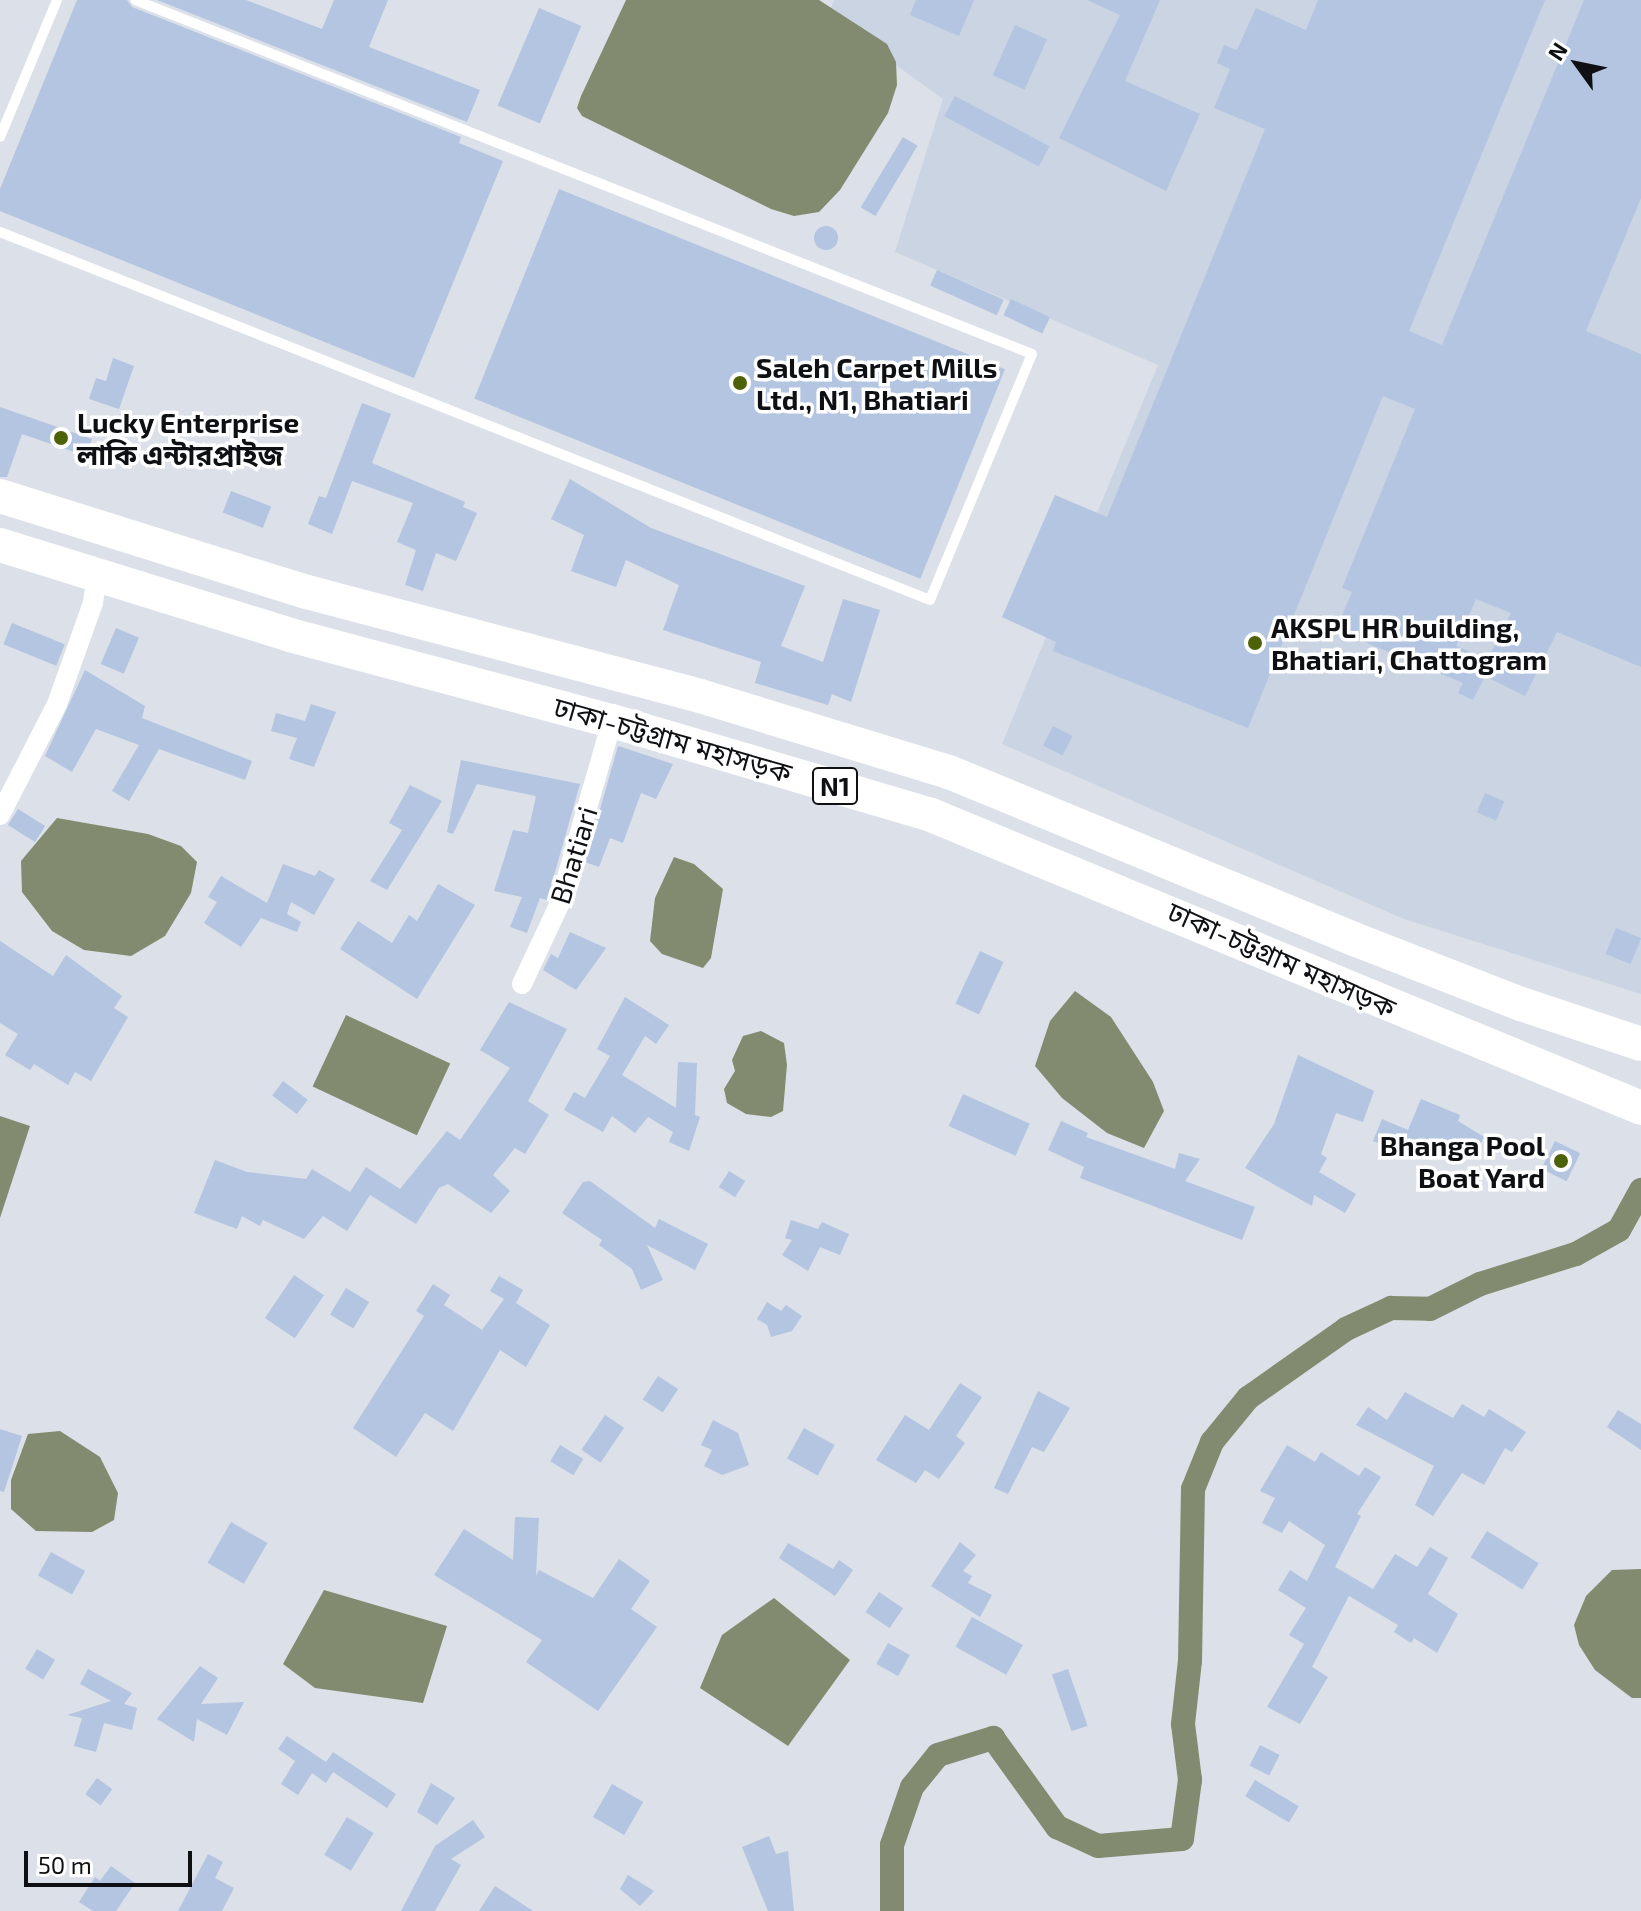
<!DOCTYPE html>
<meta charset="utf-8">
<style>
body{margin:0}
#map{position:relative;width:1641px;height:1911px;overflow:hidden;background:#dbe0e9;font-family:"Exo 2","Noto Sans Bengali",sans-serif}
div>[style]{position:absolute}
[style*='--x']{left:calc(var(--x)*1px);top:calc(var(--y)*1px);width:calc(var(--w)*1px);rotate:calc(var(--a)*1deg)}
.built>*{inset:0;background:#cad4e2}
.water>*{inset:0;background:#828b6f;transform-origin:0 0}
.canal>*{height:24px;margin:-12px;padding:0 12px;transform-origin:12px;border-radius:12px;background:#828b6f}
.building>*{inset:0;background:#b3c5e0;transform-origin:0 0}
.round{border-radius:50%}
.service>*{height:10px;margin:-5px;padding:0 5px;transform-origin:5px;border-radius:5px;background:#fff}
.minor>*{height:20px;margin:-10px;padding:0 10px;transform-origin:10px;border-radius:10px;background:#fff}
.trunk>*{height:34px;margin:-17px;padding:0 17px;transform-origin:17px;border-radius:17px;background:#fff}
.dots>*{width:22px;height:22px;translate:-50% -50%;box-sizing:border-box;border:4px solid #fff;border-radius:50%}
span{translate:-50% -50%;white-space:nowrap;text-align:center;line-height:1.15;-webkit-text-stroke:7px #fff;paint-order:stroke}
.shield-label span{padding:2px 6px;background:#fff;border:2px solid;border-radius:6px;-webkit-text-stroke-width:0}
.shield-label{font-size:26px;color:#0e1013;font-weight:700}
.poi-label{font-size:28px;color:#0e1013;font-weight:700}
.left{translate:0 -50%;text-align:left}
.right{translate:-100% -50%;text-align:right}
.street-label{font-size:28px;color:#0e1013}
.north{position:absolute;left:1537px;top:24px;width:80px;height:80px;-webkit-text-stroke:6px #fff;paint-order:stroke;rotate:303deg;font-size:22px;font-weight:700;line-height:32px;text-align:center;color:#0e1013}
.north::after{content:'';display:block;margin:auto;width:28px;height:36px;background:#0e1013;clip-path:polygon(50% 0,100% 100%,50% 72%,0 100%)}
.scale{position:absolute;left:24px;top:1851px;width:168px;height:36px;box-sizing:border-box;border:4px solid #0e1013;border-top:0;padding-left:10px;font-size:24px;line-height:28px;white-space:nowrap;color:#0e1013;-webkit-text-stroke:6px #fff;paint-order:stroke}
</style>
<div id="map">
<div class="built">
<div style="clip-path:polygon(834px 0,1641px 0,1641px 994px,1404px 919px,1002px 744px,1158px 365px,895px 252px,943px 99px,828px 16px)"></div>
</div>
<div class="water">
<div style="clip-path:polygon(626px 0,819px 0,887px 44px,896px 62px,897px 85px,888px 113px,840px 190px,819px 212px,794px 216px,771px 209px,582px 116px,577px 108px,581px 96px)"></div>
<div style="clip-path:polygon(57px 818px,148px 834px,181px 846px,197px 862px,191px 893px,165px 936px,131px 956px,84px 950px,52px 931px,22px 892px,21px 861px)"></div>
<div style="clip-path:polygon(674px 857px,694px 864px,723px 889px,711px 958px,703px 968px,662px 954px,650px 941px,655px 898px)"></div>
<div style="clip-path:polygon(1075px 991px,1111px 1017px,1153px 1082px,1164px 1111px,1144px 1148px,1107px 1133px,1062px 1098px,1035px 1066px,1050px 1021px)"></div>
<div style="left:346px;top:1015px;width:115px;height:79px;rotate:25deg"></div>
<div style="clip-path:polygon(761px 1031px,784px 1043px,787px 1065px,783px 1111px,771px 1117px,746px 1114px,727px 1103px,724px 1089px,735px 1071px,732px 1060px,743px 1036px)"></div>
<div style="clip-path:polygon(0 1116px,30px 1126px,0 1218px)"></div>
<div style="clip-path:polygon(60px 1431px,100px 1457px,118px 1493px,114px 1520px,92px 1532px,36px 1531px,11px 1509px,11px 1480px,28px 1434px)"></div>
<div style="clip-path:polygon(1641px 1569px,1641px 1698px,1632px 1698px,1595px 1670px,1579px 1645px,1574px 1625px,1586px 1596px,1612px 1570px)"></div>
<div style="clip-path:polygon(324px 1590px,447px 1626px,423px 1703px,315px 1688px,283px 1664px)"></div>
<div style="clip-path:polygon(774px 1598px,850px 1660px,788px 1746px,700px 1688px,722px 1635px)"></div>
</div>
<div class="canal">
<div style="--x:892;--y:1911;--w:66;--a:-90"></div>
<div style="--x:892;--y:1845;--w:61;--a:-71"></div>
<div style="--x:912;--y:1787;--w:41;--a:-50.9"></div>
<div style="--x:938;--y:1755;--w:58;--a:-17.2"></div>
<div style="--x:993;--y:1738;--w:110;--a:54.3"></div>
<div style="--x:1057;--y:1827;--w:45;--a:24.9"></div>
<div style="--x:1098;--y:1846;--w:84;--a:-4.8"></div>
<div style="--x:1182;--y:1839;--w:60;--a:-82.3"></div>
<div style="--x:1190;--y:1780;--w:56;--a:-97.1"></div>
<div style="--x:1183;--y:1724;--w:63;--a:-83.7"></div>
<div style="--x:1190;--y:1661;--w:172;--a:-89"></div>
<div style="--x:1193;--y:1489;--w:51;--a:-68"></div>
<div style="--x:1212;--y:1442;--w:57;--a:-50.7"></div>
<div style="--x:1248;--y:1398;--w:120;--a:-35.1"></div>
<div style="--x:1346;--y:1329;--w:50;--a:-25"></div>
<div style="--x:1391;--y:1308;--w:39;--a:1"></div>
<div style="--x:1430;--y:1309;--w:56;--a:-26.6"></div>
<div style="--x:1480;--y:1284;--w:101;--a:-17.4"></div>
<div style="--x:1576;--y:1254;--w:49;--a:-29.2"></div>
<div style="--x:1619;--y:1230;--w:46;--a:-61.2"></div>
</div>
<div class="building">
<div style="clip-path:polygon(77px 0,127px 0,132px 7px,461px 137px,459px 143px,503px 161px,414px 378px,0 211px,0 189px)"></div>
<div style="clip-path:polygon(157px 0,246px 0,322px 29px,334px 0,388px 0,369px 47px,480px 90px,467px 122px)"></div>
<div style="clip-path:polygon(916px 0,974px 0,959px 36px,910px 15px)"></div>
<div style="clip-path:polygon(1087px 0,1160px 0,1125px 81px,1200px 114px,1166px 191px,1059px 138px,1120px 15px)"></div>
<div style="clip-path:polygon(evenodd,1318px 0,1545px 0,1409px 331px,1442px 345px,1584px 0,1641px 0,1641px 198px,1586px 331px,1641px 354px,1641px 667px,1557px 632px,1525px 696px,1485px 676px,1473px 700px,1458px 693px,1463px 683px,1336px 630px,1352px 592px,1342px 588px,1415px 409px,1383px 396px,1248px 728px,1053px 651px,1056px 642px,1002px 617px,1055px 495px,1107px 517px,1265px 129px,1214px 108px,1230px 69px,1217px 63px,1224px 45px,1237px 50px,1256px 8px,1306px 30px,1318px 0,1476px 599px,1511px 613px,1488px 659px,1456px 646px,1476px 599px)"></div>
<div style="left:539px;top:8px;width:46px;height:106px;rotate:23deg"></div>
<div style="left:1015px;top:25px;width:35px;height:55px;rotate:24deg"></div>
<div style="left:955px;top:96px;width:107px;height:23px;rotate:28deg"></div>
<div style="left:903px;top:137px;width:17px;height:82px;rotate:31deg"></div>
<div style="left:559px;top:189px;width:481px;height:226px;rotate:22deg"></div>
<div class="round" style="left:814px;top:226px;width:24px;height:24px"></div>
<div style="left:937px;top:270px;width:73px;height:17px;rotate:24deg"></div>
<div style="left:1011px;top:299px;width:43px;height:18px;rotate:25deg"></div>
<div style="clip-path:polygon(113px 358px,134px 366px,119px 409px,89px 399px,96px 378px,106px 381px)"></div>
<div style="clip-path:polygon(362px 403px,391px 414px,372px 463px,465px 502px,463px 507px,477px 513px,456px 561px,436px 553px,423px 591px,405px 585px,416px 550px,397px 542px,413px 503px,352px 481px,332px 534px,308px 524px,319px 496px,326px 498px)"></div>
<div style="clip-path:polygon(0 407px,92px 439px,86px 456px,22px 434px,7px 477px,0 477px)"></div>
<div style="clip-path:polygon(570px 479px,651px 528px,805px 586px,781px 646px,823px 662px,843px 599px,880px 610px,851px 702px,832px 694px,828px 705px,755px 683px,761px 662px,663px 630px,679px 585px,626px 560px,616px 587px,571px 571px,584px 535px,551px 519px)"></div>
<div style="left:231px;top:491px;width:43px;height:23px;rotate:21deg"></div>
<div style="left:12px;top:623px;width:57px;height:23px;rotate:22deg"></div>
<div style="left:116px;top:628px;width:25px;height:39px;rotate:23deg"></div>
<div style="clip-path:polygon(85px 670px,145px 706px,142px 718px,252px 761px,245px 780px,159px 749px,129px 801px,112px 791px,139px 745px,96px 729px,72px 772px,45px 756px)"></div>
<div style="clip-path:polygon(311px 704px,336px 712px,314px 767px,289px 759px,297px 738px,271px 731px,276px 713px,305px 721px)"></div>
<div style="left:1053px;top:726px;width:22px;height:22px;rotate:27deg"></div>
<div style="clip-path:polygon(618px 746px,673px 764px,656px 799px,641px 793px,623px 843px,610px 838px,599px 867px,585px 862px)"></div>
<div style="clip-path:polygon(461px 760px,580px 784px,547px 900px,540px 898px,527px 933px,510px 927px,522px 897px,494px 891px,513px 830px,528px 833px,536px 796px,477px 784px,453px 834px,447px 832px)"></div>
<div style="clip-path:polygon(410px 785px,442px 801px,387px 890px,370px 881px,402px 830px,389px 823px)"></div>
<div style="left:1485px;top:793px;width:21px;height:21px;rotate:23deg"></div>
<div style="left:18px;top:809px;width:32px;height:19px;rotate:32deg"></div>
<div style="clip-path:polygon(283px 864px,315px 876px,319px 870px,335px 879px,314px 915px,291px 902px,287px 914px,301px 922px,297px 932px,261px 918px,241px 947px,204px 923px,217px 902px,208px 897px,221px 876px,267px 903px)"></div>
<div style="clip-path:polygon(438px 884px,475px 905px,417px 999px,340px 949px,358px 921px,392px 943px,409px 915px,417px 921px)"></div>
<div style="left:1616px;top:928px;width:27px;height:28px;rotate:22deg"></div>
<div style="clip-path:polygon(570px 932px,606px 948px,576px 990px,543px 970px,551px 954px,558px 958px)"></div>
<div style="clip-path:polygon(0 941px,53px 976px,66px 955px,122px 996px,114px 1008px,128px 1017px,91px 1081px,75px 1072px,68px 1085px,34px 1064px,30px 1070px,5px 1055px,18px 1034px,0 1023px)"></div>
<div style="left:980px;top:951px;width:26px;height:58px;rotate:25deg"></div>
<div style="clip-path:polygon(625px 997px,669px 1025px,656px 1044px,645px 1036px,622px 1075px,676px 1108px,678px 1062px,697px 1063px,695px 1115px,700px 1117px,689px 1151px,669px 1142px,673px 1132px,648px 1117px,635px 1133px,612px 1116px,603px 1132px,564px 1110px,574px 1092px,585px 1098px,610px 1056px,597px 1049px)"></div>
<div style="clip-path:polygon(509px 1002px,567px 1029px,528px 1101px,549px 1115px,525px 1154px,515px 1148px,493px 1175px,510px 1191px,491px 1213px,448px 1184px,439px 1188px,416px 1224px,370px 1195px,347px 1231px,323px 1216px,304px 1239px,263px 1220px,260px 1226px,242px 1216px,237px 1229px,194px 1213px,215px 1160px,247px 1172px,306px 1179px,312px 1169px,350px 1192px,366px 1167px,400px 1189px,447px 1131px,460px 1140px,510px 1068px,480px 1050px)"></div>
<div style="clip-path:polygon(1298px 1055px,1374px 1091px,1363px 1122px,1336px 1113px,1321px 1154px,1327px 1158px,1319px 1172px,1356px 1194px,1345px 1213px,1314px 1195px,1312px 1206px,1245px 1168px,1274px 1124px)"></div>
<div style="left:283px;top:1081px;width:31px;height:18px;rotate:37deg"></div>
<div style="left:963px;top:1094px;width:73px;height:35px;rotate:24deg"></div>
<div style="clip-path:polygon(1421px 1099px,1460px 1115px,1458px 1121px,1484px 1137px,1476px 1152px,1453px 1139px,1447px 1157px,1418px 1146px,1414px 1157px,1373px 1141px,1382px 1119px,1408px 1130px)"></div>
<div style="clip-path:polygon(1061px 1121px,1088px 1133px,1086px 1137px,1175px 1169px,1179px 1153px,1200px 1159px,1185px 1181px,1255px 1207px,1242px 1240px,1080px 1178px,1084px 1167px,1048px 1150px)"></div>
<div style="left:1555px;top:1141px;width:28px;height:31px;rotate:26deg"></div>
<div style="left:729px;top:1171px;width:19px;height:19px;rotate:32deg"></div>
<div style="clip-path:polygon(590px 1181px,655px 1228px,659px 1219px,708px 1244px,695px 1270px,647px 1245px,663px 1280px,641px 1290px,632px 1269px,599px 1245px,602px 1240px,562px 1213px,583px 1182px)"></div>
<div style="clip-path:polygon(791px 1220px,818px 1229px,822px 1222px,849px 1234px,840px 1255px,820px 1247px,808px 1271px,782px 1255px,792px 1240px,785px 1238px)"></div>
<div style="left:294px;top:1275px;width:36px;height:52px;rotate:34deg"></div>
<div style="clip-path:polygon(499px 1276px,523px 1290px,516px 1303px,550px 1325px,526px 1367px,500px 1350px,453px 1431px,425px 1413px,396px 1457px,353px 1428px,424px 1316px,416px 1311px,433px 1284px,450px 1295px,444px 1305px,482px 1330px,504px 1299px,490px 1291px)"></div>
<div style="left:346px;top:1288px;width:27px;height:31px;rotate:31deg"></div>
<div style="clip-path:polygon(767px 1302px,781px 1311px,786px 1305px,802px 1316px,792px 1331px,771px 1337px,767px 1325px,757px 1319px)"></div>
<div style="left:658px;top:1376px;width:24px;height:28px;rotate:33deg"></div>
<div style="clip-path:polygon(960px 1383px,982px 1397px,956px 1436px,965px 1443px,939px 1479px,925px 1470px,916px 1483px,876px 1460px,905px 1415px,929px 1430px)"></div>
<div style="clip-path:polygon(1038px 1391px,1070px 1408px,1044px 1452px,1032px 1447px,1008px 1494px,994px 1488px)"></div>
<div style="clip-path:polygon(1405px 1392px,1453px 1418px,1462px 1404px,1484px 1417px,1489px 1409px,1526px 1432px,1512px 1452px,1505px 1448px,1484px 1485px,1462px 1473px,1433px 1516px,1415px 1505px,1434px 1466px,1356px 1425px,1368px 1407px,1387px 1420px)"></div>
<div style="clip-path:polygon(1618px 1410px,1641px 1424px,1641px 1450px,1607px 1427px)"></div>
<div style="left:605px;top:1415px;width:23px;height:42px;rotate:34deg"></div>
<div style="clip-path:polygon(713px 1420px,738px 1433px,749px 1465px,722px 1475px,704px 1466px,712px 1450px,701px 1445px)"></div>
<div style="left:804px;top:1428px;width:35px;height:35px;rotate:29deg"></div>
<div style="clip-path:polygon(0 1429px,22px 1436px,4px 1492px,0 1491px)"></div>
<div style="left:560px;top:1445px;width:27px;height:19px;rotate:31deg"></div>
<div style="clip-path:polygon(1287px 1445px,1315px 1462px,1321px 1452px,1359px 1476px,1365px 1467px,1381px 1477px,1357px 1514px,1361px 1516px,1335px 1567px,1373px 1589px,1395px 1554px,1417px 1567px,1430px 1547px,1448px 1558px,1428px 1594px,1458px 1614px,1437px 1653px,1414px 1638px,1411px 1643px,1394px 1632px,1398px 1625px,1349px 1596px,1312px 1667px,1328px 1677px,1300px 1724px,1267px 1707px,1304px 1644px,1289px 1635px,1306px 1608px,1278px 1590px,1290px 1570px,1307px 1581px,1325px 1545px,1289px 1521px,1282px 1533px,1262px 1523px,1275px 1498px,1260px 1491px)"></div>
<div style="clip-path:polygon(515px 1517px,539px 1518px,536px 1576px,539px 1570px,593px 1598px,619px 1559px,650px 1581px,631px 1609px,657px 1627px,598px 1711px,526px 1662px,542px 1640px,434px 1575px,464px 1529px,513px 1560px)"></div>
<div style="left:231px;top:1522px;width:42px;height:47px;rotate:30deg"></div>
<div style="left:1487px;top:1531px;width:61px;height:31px;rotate:32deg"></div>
<div style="clip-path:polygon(960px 1542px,976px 1555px,963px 1571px,972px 1576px,968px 1583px,992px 1595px,980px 1617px,931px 1586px)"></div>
<div style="clip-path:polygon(788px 1543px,833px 1569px,839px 1560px,853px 1570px,835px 1596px,779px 1558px)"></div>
<div style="left:51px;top:1552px;width:39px;height:27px;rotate:29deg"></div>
<div style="left:879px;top:1592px;width:29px;height:24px;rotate:34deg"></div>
<div style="left:972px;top:1617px;width:58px;height:34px;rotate:29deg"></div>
<div style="left:888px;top:1643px;width:25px;height:24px;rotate:29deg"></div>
<div style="left:37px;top:1649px;width:21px;height:23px;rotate:31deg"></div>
<div style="clip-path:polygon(200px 1666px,218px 1678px,201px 1704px,244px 1702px,227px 1735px,197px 1719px,194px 1742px,157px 1719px)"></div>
<div style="clip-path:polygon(88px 1669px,132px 1693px,124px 1704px,137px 1708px,132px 1730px,104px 1723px,96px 1752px,74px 1746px,82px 1718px,67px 1715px,111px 1701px,80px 1684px)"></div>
<div style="left:1068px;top:1669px;width:60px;height:17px;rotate:71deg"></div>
<div style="clip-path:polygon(287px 1736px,326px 1762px,333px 1752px,396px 1794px,387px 1808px,333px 1772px,326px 1783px,312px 1773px,298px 1795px,281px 1784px,295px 1761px,278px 1749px)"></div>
<div style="left:1260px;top:1745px;width:22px;height:23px;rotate:27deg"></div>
<div style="left:97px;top:1778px;width:19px;height:20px;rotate:36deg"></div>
<div style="left:1255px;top:1780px;width:51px;height:19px;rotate:31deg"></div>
<div style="clip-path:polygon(431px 1783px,455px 1798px,437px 1825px,417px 1812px)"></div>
<div style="left:612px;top:1784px;width:36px;height:38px;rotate:30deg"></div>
<div style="left:347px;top:1817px;width:31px;height:44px;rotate:31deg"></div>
<div style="clip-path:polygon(473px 1820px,485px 1837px,451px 1859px,461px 1865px,435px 1911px,401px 1911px,435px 1846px)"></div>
<div style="clip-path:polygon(769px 1836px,776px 1854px,788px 1851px,794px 1911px,768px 1911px,742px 1847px)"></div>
<div style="clip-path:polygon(208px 1854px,223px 1862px,215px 1878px,234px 1888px,222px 1911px,178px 1911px)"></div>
<div style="clip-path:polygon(111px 1866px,135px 1883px,116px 1911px,93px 1911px,79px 1902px,95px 1877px,100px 1881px)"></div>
<div style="clip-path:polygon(628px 1875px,654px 1891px,640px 1906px,620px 1889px)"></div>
<div style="clip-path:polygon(495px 1886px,533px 1911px,479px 1911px)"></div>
</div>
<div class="service">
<div style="--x:0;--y:137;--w:148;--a:-67.4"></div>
<div style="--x:0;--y:232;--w:1000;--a:21.59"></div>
<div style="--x:930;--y:600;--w:266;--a:-67.5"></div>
<div style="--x:1032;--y:354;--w:964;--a:-158.46"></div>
</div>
<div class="minor">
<div style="--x:0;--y:815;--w:125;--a:-62.8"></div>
<div style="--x:57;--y:704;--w:107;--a:-70.4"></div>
<div style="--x:93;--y:603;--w:27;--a:-82"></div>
<div style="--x:522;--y:984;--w:87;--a:-64.9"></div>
<div style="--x:559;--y:905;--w:191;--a:-73.9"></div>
</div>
<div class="trunk">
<div style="--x:0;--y:496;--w:322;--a:17.4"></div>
<div style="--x:307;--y:592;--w:407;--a:14.8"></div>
<div style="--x:700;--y:696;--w:260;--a:17"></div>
<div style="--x:949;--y:772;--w:438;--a:22.4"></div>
<div style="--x:1354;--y:939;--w:179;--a:21.3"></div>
<div style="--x:1521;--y:1004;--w:126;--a:18.4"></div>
<div style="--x:0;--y:545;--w:304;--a:17.2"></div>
<div style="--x:290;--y:635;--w:333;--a:15"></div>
<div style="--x:612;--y:721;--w:333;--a:16.4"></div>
<div style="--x:931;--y:815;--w:768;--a:22.42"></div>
</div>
<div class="dots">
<div style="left:740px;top:383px;background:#4d6109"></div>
<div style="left:61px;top:438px;background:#4d6109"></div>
<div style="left:1255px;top:643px;background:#4d6109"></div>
<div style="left:1561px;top:1161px;background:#4d6109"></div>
</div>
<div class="shield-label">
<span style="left:835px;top:786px">N1</span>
</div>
<div class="poi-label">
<span class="left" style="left:756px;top:383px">Saleh Carpet Mills<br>Ltd., N1, Bhatiari</span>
<span class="left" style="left:77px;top:438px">Lucky Enterprise<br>লাকি এন্টারপ্রাইজ</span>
<span class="left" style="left:1271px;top:643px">AKSPL HR building,<br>Bhatiari, Chattogram</span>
<span class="right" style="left:1545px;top:1161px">Bhanga Pool<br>Boat Yard</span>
</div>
<div class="street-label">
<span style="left:673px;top:739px;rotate:16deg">ঢাকা-চট্টগ্রাম মহাসড়ক</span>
<span style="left:573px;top:855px;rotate:-73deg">Bhatiari</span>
<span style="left:1282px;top:959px;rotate:24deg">ঢাকা-চট্টগ্রাম মহাসড়ক</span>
</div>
<div class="north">N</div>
<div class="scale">50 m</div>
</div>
